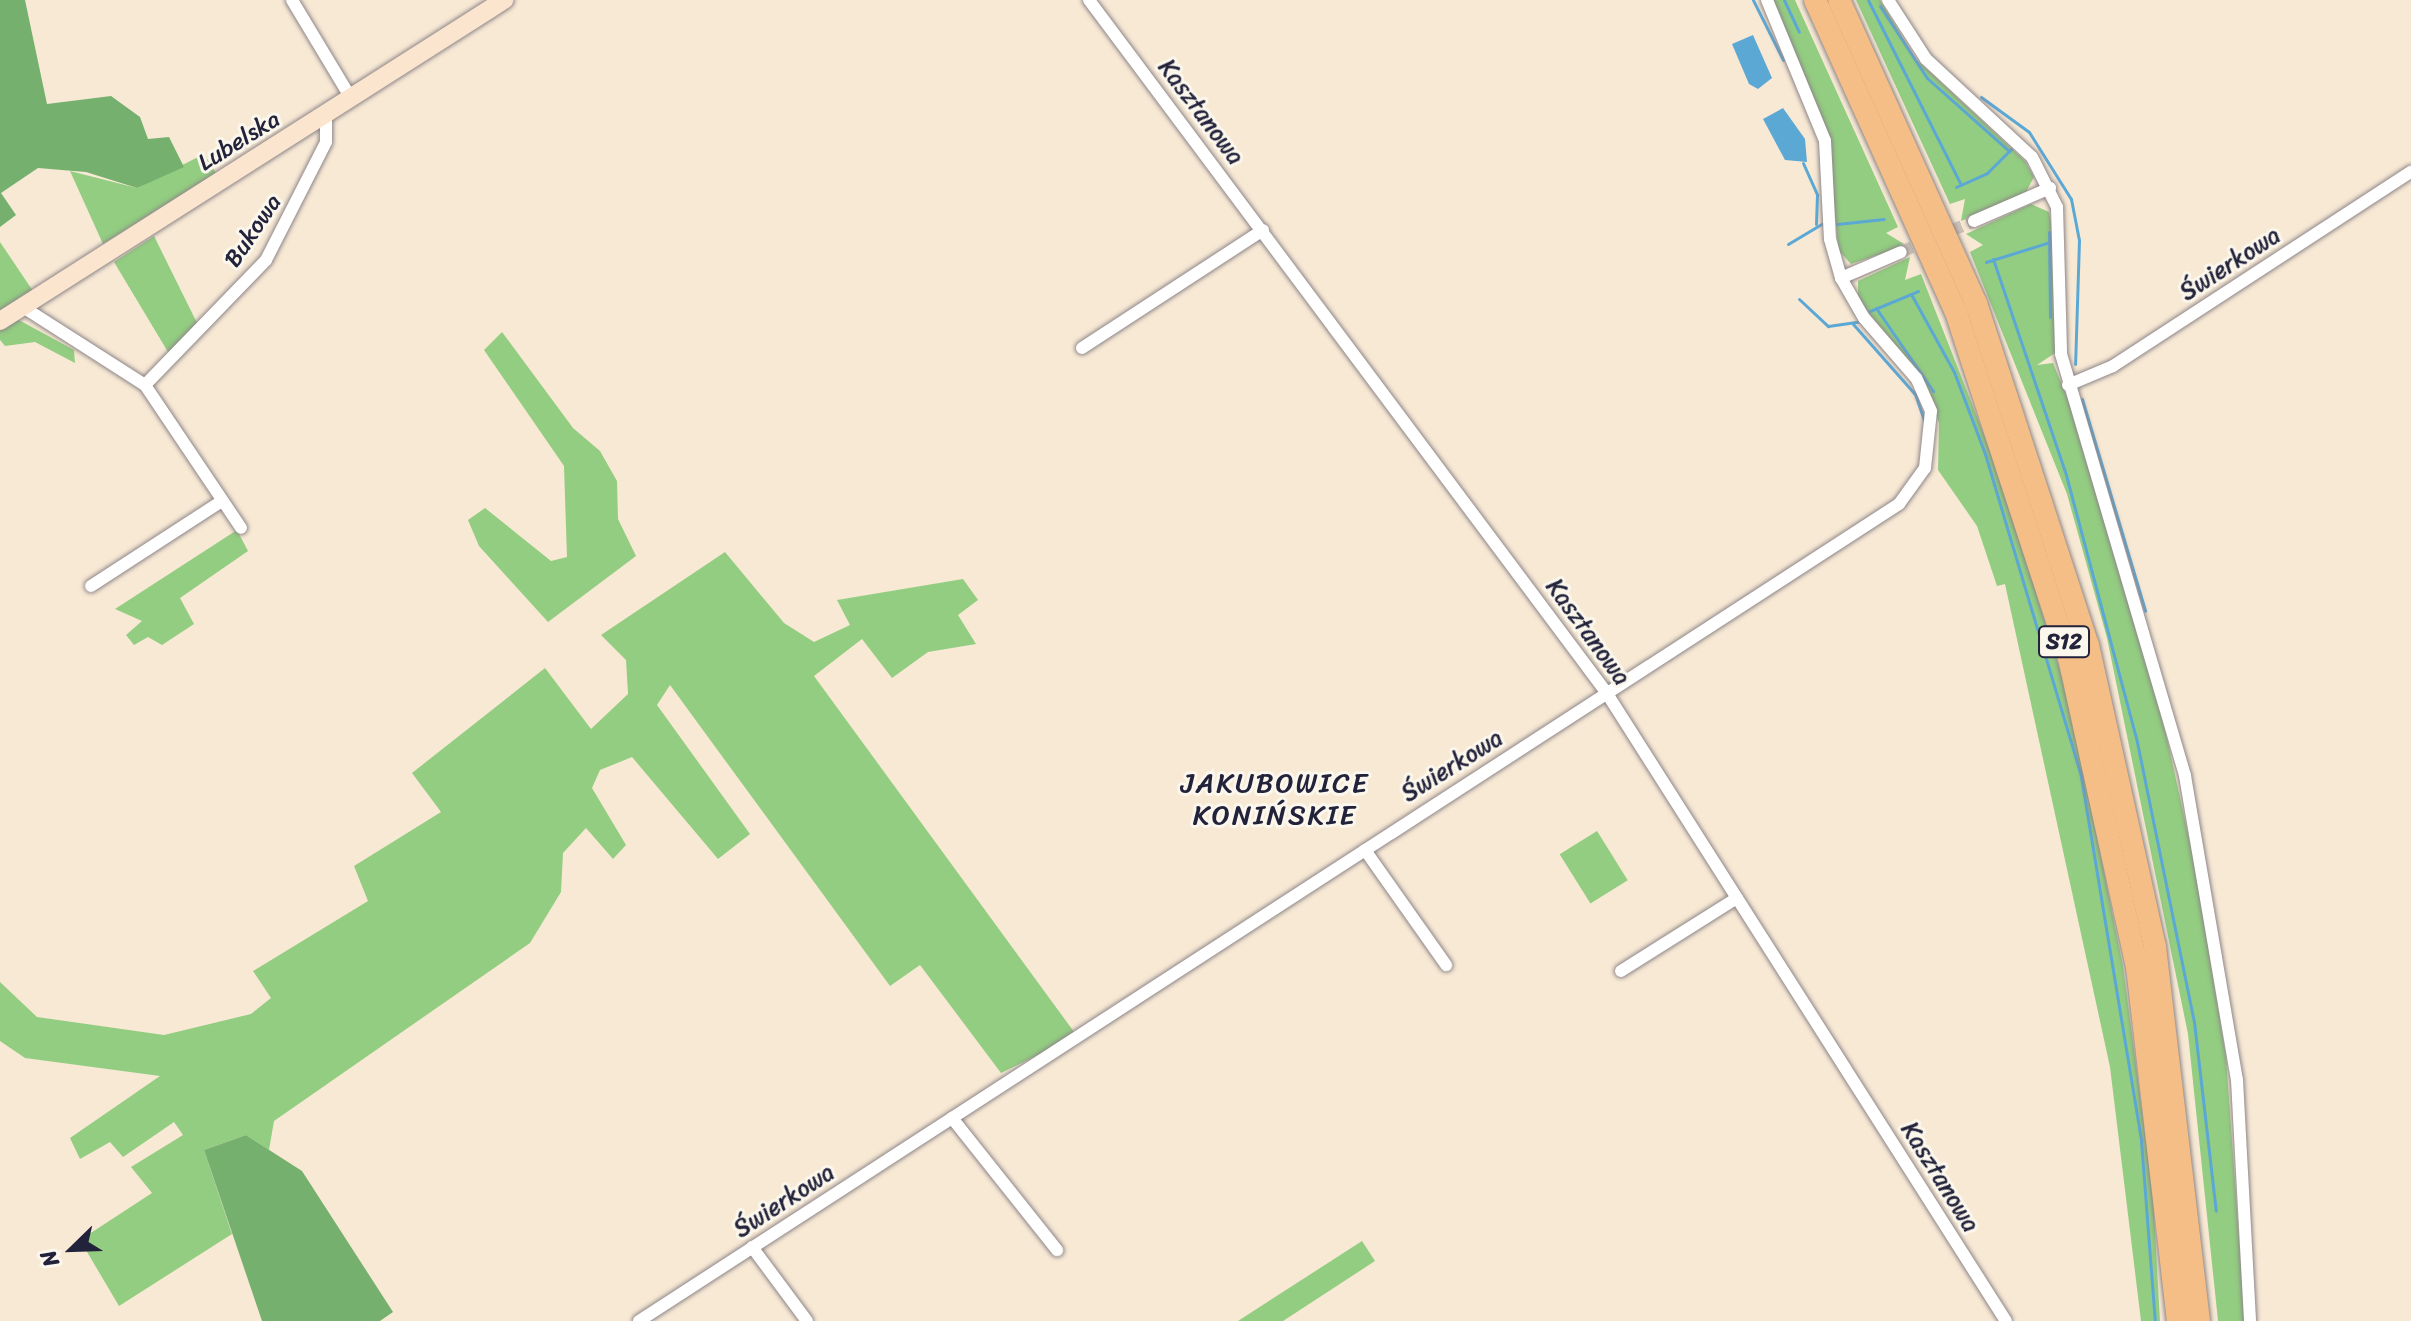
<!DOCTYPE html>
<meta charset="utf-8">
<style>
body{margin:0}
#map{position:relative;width:2411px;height:1321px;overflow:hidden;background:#f8e9d5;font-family:Sriracha,sans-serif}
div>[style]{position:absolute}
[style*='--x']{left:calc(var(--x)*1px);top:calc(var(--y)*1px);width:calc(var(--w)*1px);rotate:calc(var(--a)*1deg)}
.green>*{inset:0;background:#93cd81;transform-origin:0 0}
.forest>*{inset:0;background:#76b06f}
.water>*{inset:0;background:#5ca8d5}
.stream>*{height:3px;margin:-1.5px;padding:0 1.5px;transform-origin:1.5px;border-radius:1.5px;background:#5ca8d5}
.street-tunnel>*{height:12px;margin-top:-6px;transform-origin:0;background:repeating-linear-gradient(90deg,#cdc1b6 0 12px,transparent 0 18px)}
.roads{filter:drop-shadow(0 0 2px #8d8688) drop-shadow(0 0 2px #8d8688)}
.street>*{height:12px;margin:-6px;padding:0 6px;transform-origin:6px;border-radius:6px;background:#fff}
.secondary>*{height:18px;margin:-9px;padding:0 9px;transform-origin:9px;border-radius:9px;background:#fbe5cf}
.highway>*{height:22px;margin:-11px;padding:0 11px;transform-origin:11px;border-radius:11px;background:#f6be87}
span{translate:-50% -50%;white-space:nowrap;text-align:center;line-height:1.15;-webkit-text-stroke:6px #fbf7ec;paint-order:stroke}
.shield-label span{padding:2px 6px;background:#fbf7ec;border:2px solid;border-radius:6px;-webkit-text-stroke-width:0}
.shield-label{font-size:22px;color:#22223b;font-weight:700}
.street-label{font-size:24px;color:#22223b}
.quarter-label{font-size:28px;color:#22223b;letter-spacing:2px}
.north{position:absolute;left:32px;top:1209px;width:80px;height:80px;-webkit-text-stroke:6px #fbf7ec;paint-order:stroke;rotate:247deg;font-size:22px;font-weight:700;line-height:32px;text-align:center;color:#22223b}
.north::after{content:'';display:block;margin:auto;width:28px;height:36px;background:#22223b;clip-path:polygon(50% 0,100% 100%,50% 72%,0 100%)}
</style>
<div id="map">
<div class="green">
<div style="clip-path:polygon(1772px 0,1795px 0,1898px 227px,1886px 233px,1904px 244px,1898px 248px,1851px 264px,1839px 251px,1824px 122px)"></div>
<div style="clip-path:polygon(1856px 0,1880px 0,1916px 59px,2025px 161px,2034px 177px,2026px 192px,1961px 221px,1965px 199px,1950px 204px)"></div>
<div style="clip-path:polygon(204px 154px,216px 173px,103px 244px,70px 171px,137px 188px)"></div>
<div style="clip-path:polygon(2031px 204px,2049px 212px,2055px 244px,2055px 353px,2037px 365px,2053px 363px,2069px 402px,2162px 716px,2196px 870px,2226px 1057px,2245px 1321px,2218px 1321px,2188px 1034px,2107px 638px,2067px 494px,1970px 252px,1983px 245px,1966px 234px)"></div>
<div style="clip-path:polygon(154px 236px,200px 329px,171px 357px,114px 262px)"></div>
<div style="clip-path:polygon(0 242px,35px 294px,17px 319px,74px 350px,75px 363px,35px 342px,5px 346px,0 340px)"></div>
<div style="clip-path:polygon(1910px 257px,1905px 280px,1921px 274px,2001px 478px,2070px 703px,2123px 966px,2153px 1195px,2160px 1321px,2141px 1321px,2110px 1067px,2005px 584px,1997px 586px,1977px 526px,1938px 470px,1939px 423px,1924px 379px,1858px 300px,1858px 281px)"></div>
<div style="clip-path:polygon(502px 332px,573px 428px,600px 451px,617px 481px,618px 519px,636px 556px,548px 622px,479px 546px,468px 520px,485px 508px,551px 561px,567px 557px,564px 466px,484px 350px)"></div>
<div style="clip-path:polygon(237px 530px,248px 551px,180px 598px,194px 624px,162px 645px,148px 637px,134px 645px,126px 635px,142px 621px,115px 609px)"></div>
<div style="clip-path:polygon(725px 552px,784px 623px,814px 642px,850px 625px,837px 600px,963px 579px,978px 600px,958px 615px,976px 644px,928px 652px,892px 678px,862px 639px,814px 676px,1077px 1036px,1001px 1073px,920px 965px,890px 986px,670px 685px,657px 705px,750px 834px,718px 859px,632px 757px,600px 770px,592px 788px,626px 845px,613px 859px,586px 828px,563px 853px,561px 892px,530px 943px,274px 1121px,269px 1150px,246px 1135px,204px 1150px,232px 1234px,119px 1306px,80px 1240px,152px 1193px,131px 1167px,183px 1135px,174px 1122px,123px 1157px,110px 1142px,80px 1159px,70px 1138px,160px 1076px,25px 1058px,0 1041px,0 982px,37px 1017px,164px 1035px,251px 1014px,271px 998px,253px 971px,368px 901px,354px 866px,441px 812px,412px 773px,545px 668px,591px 729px,628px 694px,626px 660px,601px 635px)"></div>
<div style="left:1597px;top:831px;width:58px;height:44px;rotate:58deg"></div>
<div style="clip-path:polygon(1362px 1241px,1375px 1261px,1283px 1321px,1238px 1321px)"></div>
</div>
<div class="forest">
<div style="clip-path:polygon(0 0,25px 0,47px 104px,111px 96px,140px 117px,148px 139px,169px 137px,184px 167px,137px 188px,86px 172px,38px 168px,1px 193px,16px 215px,0 227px)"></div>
<div style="clip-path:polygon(246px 1135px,302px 1171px,393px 1312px,380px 1321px,262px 1321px,204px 1150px)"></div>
</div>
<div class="water">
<div style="clip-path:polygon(1753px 35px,1772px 78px,1758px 89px,1749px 84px,1732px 44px)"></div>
<div style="clip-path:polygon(1783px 108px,1805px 139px,1807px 162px,1785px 160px,1763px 119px)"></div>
</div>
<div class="stream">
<div style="--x:1753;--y:0;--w:67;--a:63.4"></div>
<div style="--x:1784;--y:0;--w:35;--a:65"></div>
<div style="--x:1868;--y:0;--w:207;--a:63.3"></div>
<div style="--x:1880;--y:6;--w:86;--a:56.9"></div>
<div style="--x:1927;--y:78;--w:110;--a:41.7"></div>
<div style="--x:1981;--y:97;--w:59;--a:36.1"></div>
<div style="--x:2029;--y:132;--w:79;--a:57.9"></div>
<div style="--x:2071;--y:199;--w:42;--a:79"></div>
<div style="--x:2079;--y:240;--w:124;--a:91.8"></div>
<div style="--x:1803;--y:163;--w:35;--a:66"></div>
<div style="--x:1817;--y:195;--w:29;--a:92"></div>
<div style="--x:1956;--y:187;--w:34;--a:-24"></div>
<div style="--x:1987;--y:173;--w:34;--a:-45"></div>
<div style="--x:1837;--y:224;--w:47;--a:-6.1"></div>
<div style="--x:2049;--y:232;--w:85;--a:89.3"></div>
<div style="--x:1788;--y:244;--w:39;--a:-31"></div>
<div style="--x:1993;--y:259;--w:228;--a:71.3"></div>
<div style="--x:2066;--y:475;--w:276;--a:75.1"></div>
<div style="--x:2137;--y:742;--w:286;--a:78.5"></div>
<div style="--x:2194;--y:1022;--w:190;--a:83.4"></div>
<div style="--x:1986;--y:262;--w:67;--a:-17.4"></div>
<div style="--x:1911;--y:294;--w:89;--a:61.1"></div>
<div style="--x:1954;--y:372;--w:88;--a:69.3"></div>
<div style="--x:1985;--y:454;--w:337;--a:73.4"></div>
<div style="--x:2081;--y:777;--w:369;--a:80.6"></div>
<div style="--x:2141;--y:1141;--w:181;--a:85.6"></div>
<div style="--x:1799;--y:299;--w:40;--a:43"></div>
<div style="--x:1828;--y:326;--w:30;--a:-8"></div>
<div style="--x:1876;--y:308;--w:101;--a:55.5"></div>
<div style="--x:1870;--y:311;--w:52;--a:-22.6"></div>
<div style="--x:1853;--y:324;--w:94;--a:48.5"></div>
<div style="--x:1915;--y:394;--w:31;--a:71"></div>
<div style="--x:2082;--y:399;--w:221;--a:73.4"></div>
</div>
<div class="street-tunnel">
<div style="--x:1901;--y:252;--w:79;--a:-23"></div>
</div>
<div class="roads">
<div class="street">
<div style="--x:292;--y:0;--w:114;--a:59"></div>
<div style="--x:1089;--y:0;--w:864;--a:53.24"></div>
<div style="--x:1606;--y:692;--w:745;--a:57.55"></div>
<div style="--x:1767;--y:0;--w:152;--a:67.6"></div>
<div style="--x:1825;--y:141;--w:98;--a:87.1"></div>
<div style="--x:1830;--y:239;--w:41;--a:74.2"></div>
<div style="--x:1888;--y:0;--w:70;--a:57.2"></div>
<div style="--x:1926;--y:59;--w:144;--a:42.8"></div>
<div style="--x:2032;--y:157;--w:56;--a:63.4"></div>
<div style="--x:2057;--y:207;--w:147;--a:88.4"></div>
<div style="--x:2061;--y:354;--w:440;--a:73.6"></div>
<div style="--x:2185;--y:776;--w:308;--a:80.3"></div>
<div style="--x:2237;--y:1080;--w:241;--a:86.9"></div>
<div style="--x:1974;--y:221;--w:83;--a:-23.5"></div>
<div style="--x:23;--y:307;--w:145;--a:32.6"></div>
<div style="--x:145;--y:385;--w:172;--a:56.1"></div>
<div style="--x:1082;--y:348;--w:216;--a:-33.1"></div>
<div style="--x:145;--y:385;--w:174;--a:-45.9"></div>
<div style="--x:266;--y:260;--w:132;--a:-63"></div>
<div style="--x:326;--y:142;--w:28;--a:-90"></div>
<div style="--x:2068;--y:385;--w:49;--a:-22.9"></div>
<div style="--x:2113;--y:366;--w:356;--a:-33.1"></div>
<div style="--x:91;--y:586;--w:156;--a:-33"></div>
<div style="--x:1365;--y:850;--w:141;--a:54.8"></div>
<div style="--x:1621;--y:971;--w:137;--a:-32.2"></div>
<div style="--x:952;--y:1118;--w:169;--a:51.5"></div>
<div style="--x:752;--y:1247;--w:92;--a:53.4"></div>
<div style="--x:639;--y:1321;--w:1502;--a:-32.96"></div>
<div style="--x:1899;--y:504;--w:44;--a:-54.2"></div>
<div style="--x:1925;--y:468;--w:57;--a:-84"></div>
<div style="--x:1931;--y:411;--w:36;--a:-114"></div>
<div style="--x:1916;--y:378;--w:79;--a:-130.9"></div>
<div style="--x:1864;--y:318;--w:46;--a:-119.9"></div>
<div style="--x:1841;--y:278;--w:65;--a:-23.4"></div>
</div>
<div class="secondary">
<div style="--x:0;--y:321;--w:598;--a:-32.49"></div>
</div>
<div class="highway">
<div style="--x:1815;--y:0;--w:342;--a:65.7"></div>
<div style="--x:1956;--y:312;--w:364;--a:71.9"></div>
<div style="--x:2069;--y:658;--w:316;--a:77.6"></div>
<div style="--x:2137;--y:967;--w:356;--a:83.4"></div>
<div style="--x:1839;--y:0;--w:333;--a:65.7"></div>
<div style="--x:1976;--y:303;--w:360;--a:71.9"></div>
<div style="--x:2088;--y:645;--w:309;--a:77.5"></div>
<div style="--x:2155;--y:947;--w:377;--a:83.3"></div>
</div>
</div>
<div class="shield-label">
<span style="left:2064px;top:642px">S12</span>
</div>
<div class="street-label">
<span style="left:1201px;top:112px;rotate:53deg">Kasztanowa</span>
<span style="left:239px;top:141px;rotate:-32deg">Lubelska</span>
<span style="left:253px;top:231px;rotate:-56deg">Bukowa</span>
<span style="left:2230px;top:264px;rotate:-33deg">Świerkowa</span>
<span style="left:1588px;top:632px;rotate:54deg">Kasztanowa</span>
<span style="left:1452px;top:766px;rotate:-32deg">Świerkowa</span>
<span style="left:1940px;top:1177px;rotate:58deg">Kasztanowa</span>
<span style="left:784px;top:1201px;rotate:-33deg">Świerkowa</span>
</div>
<div class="quarter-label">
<span style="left:1275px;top:799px">JAKUBOWICE<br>KONIŃSKIE</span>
</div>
<div class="north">N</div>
</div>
